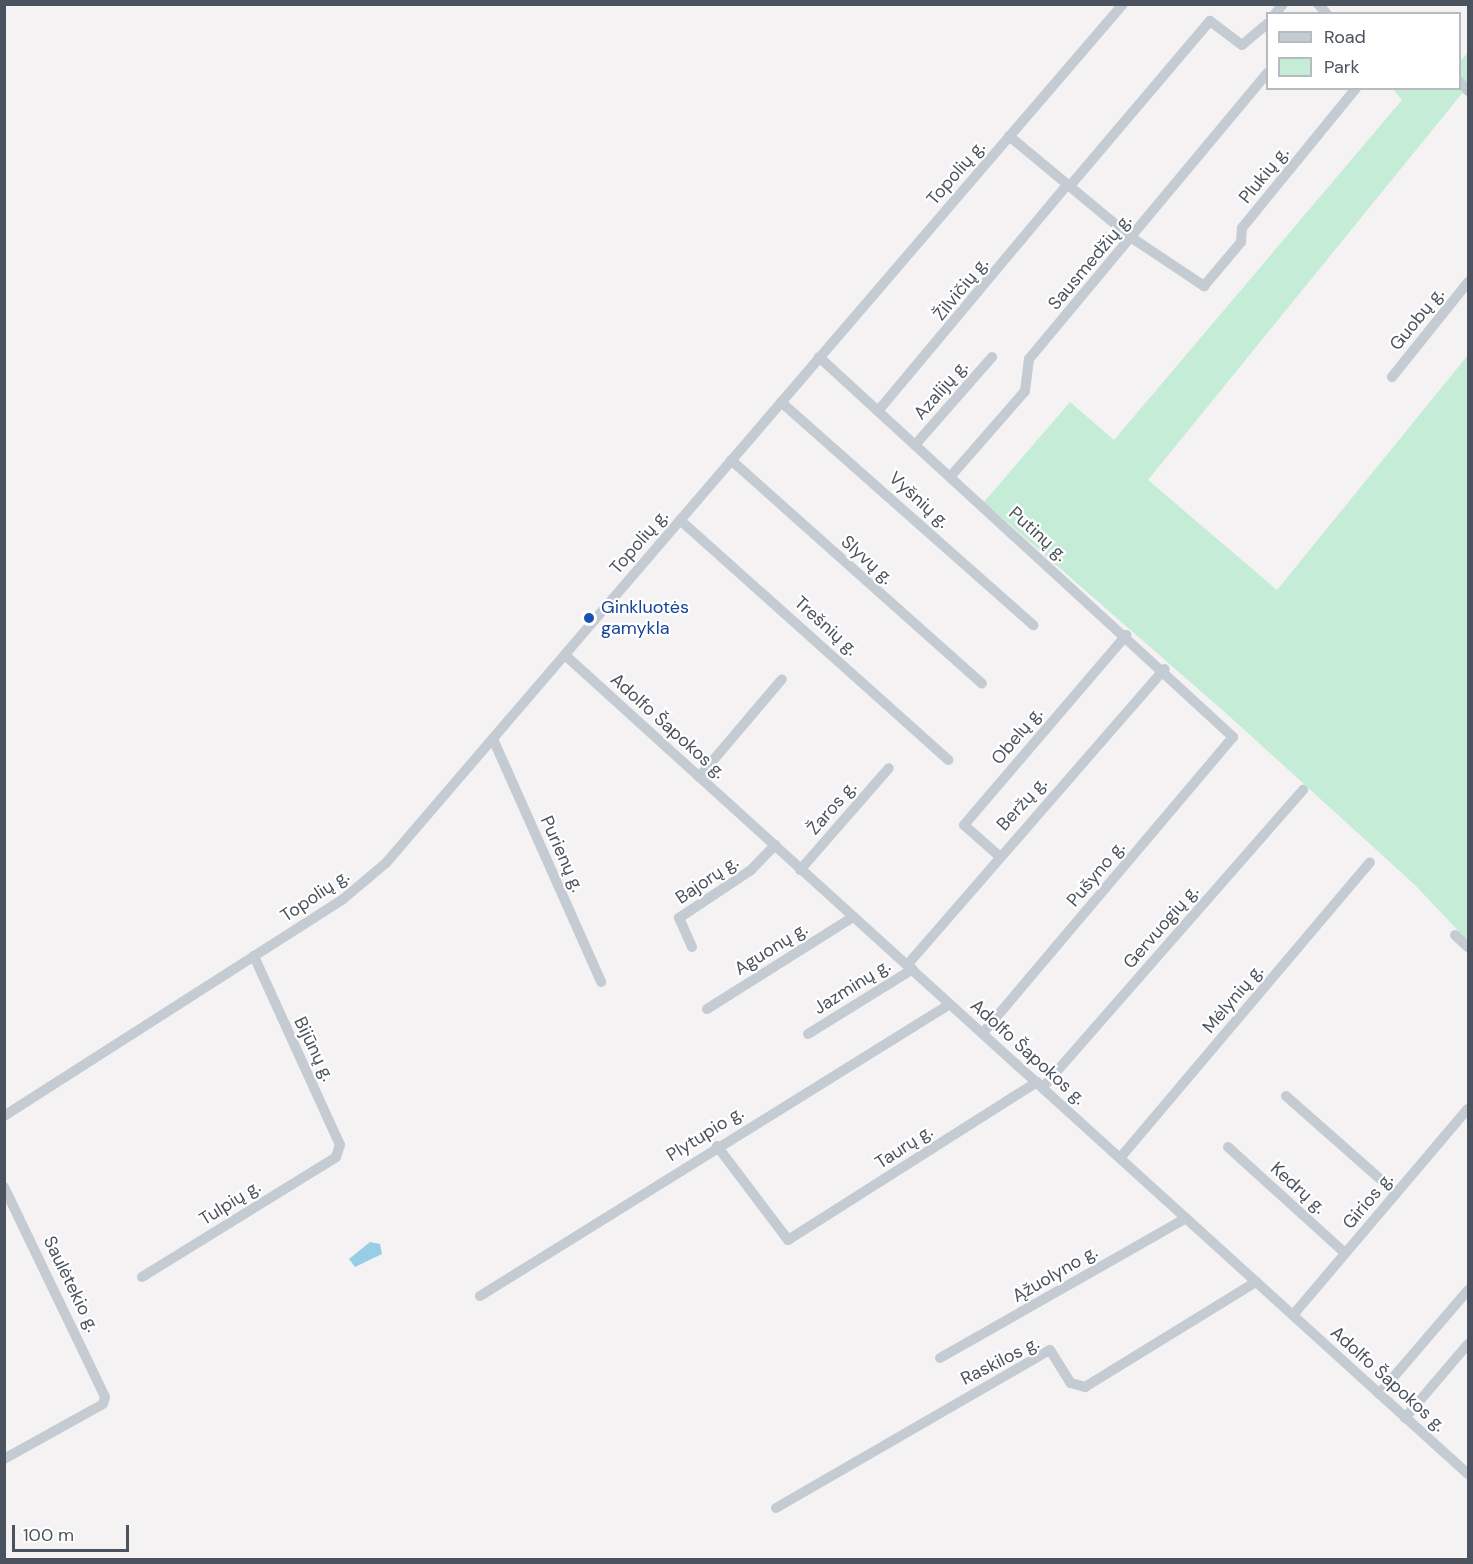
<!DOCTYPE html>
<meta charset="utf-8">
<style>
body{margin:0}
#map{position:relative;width:1473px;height:1564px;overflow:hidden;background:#f4f2f2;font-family:"DM Sans",sans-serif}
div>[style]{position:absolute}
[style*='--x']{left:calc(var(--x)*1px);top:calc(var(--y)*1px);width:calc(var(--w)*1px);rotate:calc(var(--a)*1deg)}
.green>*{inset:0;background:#c5ecd7}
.water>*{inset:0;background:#96cfe5}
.minor>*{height:10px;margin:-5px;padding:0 5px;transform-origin:5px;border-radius:5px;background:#c4cbd2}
.dots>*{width:16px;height:16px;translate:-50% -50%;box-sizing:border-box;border:3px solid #fff;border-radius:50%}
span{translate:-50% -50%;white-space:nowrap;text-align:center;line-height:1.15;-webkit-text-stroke:4.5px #fff;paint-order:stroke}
.street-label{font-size:18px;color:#4b535e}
.transit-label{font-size:18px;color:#164399}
.left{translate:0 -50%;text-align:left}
.frame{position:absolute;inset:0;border:6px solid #4b535e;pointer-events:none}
.legend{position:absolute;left:1266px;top:12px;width:195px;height:78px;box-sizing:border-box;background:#fff;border:2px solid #b7babf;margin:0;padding:8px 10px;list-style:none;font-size:18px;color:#4b535e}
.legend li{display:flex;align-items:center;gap:12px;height:30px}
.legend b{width:30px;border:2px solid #b7babf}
.scale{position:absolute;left:12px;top:1525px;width:117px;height:27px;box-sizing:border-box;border:3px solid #4b535e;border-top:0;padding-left:8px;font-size:18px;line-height:21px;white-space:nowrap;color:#4b535e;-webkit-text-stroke:4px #fff;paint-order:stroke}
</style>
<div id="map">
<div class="green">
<div style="clip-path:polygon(1468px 53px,1468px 86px,1148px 480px,1277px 590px,1468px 355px,1468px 941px,1415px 885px,1228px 715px,984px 502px,1070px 402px,1114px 440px,1402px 100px,1393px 89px,1460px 88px,1460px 61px)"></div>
</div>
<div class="water">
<div style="clip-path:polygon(370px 1242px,380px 1244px,382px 1254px,355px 1267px,349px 1259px)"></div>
</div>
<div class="minor">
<div style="--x:1318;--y:4;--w:13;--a:48"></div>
<div style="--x:1275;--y:14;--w:13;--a:-51"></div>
<div style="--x:1460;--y:82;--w:12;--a:48"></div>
<div style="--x:1009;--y:136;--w:160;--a:39.7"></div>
<div style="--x:1132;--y:238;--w:87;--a:33.7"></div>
<div style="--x:1204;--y:286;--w:57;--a:-49.9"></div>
<div style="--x:1241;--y:242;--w:14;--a:-86"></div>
<div style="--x:1242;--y:228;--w:181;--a:-50.8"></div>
<div style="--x:1069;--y:187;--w:218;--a:-49.7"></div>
<div style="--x:1210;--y:21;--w:40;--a:37"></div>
<div style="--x:1242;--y:45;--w:34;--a:-40"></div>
<div style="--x:819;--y:357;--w:562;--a:42.55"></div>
<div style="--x:1233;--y:737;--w:387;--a:130.2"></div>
<div style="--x:1392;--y:377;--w:122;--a:-51.3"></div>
<div style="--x:781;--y:402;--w:337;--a:41.5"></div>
<div style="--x:878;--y:411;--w:295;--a:-50.1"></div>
<div style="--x:915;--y:445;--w:117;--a:-48.8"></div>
<div style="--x:731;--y:460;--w:336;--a:41.7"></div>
<div style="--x:950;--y:477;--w:114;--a:-48.9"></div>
<div style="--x:1025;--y:391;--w:32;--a:-83"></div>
<div style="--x:1029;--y:359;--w:373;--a:-50.2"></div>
<div style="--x:680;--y:520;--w:360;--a:41.8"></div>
<div style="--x:565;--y:655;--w:1219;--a:42.21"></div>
<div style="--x:493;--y:739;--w:266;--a:66"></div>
<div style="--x:699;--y:777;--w:128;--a:-49.7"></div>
<div style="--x:998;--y:855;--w:45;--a:-138.6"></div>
<div style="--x:964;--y:825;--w:250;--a:-49.5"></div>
<div style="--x:800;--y:870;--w:135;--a:-48.9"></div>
<div style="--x:1455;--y:935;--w:18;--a:43"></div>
<div style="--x:692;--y:947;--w:32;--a:-114"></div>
<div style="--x:679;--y:918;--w:87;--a:-33.7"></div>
<div style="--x:751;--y:870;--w:35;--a:-46"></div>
<div style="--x:908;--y:964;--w:391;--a:-49"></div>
<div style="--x:707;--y:1009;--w:173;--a:-32.2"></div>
<div style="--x:808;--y:1034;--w:123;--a:-31.8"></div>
<div style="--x:1043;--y:1087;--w:395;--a:-48.8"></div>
<div style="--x:1286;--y:1096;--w:147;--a:41.4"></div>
<div style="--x:4;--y:1116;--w:401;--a:-32.6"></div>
<div style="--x:342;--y:900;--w:57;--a:-40.1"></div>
<div style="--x:386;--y:863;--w:1132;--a:-49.37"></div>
<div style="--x:717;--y:1146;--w:118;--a:52.9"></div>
<div style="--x:788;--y:1240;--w:295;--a:-32.4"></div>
<div style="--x:1228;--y:1147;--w:158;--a:42.2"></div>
<div style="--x:1120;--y:1158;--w:387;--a:-49.8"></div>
<div style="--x:4;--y:1187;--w:233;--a:64.3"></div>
<div style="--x:105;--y:1397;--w:7;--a:106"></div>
<div style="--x:103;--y:1404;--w:113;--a:150.9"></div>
<div style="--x:142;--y:1277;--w:228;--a:-31.7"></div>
<div style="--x:336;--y:1157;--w:13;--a:-72"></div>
<div style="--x:340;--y:1145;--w:208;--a:-114.5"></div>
<div style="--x:480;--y:1296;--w:553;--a:-31.85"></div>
<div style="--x:1293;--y:1315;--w:270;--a:-49.7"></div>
<div style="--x:940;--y:1358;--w:283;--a:-29.6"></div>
<div style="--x:1379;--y:1394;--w:137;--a:-49.4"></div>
<div style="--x:1405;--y:1418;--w:97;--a:-49.6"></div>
<div style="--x:776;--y:1508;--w:316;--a:-30"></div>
<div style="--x:1050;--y:1350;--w:39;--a:58"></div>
<div style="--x:1071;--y:1383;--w:15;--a:16"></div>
<div style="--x:1085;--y:1387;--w:201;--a:-31.6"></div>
</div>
<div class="dots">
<div style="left:589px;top:618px;background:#1a4fb4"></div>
</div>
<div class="street-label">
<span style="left:956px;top:173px;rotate:-49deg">Topolių g.</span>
<span style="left:1264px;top:175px;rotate:-51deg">Plukių g.</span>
<span style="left:1090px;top:262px;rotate:-50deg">Sausmedžių g.</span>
<span style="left:961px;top:289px;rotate:-51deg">Žilvičių g.</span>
<span style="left:1417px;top:319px;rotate:-51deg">Guobų g.</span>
<span style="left:941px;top:390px;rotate:-49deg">Azalijų g.</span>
<span style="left:919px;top:500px;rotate:42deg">Vyšnių g.</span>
<span style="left:1038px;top:534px;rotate:42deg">Putinų g.</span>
<span style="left:639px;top:542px;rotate:-49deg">Topolių g.</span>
<span style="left:867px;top:560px;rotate:42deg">Slyvų g.</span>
<span style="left:826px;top:626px;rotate:42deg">Trešnių g.</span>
<span style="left:668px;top:726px;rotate:42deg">Adolfo Šapokos g.</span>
<span style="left:1017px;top:736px;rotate:-50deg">Obelų g.</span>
<span style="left:1022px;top:804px;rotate:-48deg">Beržų g.</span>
<span style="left:832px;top:808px;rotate:-49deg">Žaros g.</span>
<span style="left:562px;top:854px;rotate:66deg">Purienų g.</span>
<span style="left:1096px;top:874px;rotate:-50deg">Pušyno g.</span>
<span style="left:707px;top:880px;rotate:-34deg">Bajorų g.</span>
<span style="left:315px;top:896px;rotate:-34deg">Topolių g.</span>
<span style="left:1161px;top:927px;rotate:-49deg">Gervuogių g.</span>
<span style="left:771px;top:949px;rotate:-32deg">Aguonų g.</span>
<span style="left:852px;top:987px;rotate:-32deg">Jazminų g.</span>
<span style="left:1233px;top:999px;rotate:-50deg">Mėlynių g.</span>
<span style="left:314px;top:1049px;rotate:64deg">Bijūnų g.</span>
<span style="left:1028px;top:1052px;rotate:42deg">Adolfo Šapokos g.</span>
<span style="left:705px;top:1134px;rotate:-32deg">Plytupio g.</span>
<span style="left:904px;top:1147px;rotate:-33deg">Taurų g.</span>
<span style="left:1298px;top:1188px;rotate:42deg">Kedrų g.</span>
<span style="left:1368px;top:1201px;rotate:-50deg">Girios g.</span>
<span style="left:230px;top:1203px;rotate:-32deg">Tulpių g.</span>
<span style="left:1055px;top:1274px;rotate:-30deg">Ąžuolyno g.</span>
<span style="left:71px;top:1284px;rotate:64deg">Saulėtekio g.</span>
<span style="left:1000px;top:1361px;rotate:-27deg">Raskilos g.</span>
<span style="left:1388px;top:1379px;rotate:42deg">Adolfo Šapokos g.</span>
</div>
<div class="transit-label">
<span class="left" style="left:601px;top:618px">Ginkluotės<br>gamykla</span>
</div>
<div class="frame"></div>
<ul class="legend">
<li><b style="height:8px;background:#c4cbd2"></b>Road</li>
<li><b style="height:16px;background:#c5ecd7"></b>Park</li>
</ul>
<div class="scale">100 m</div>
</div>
